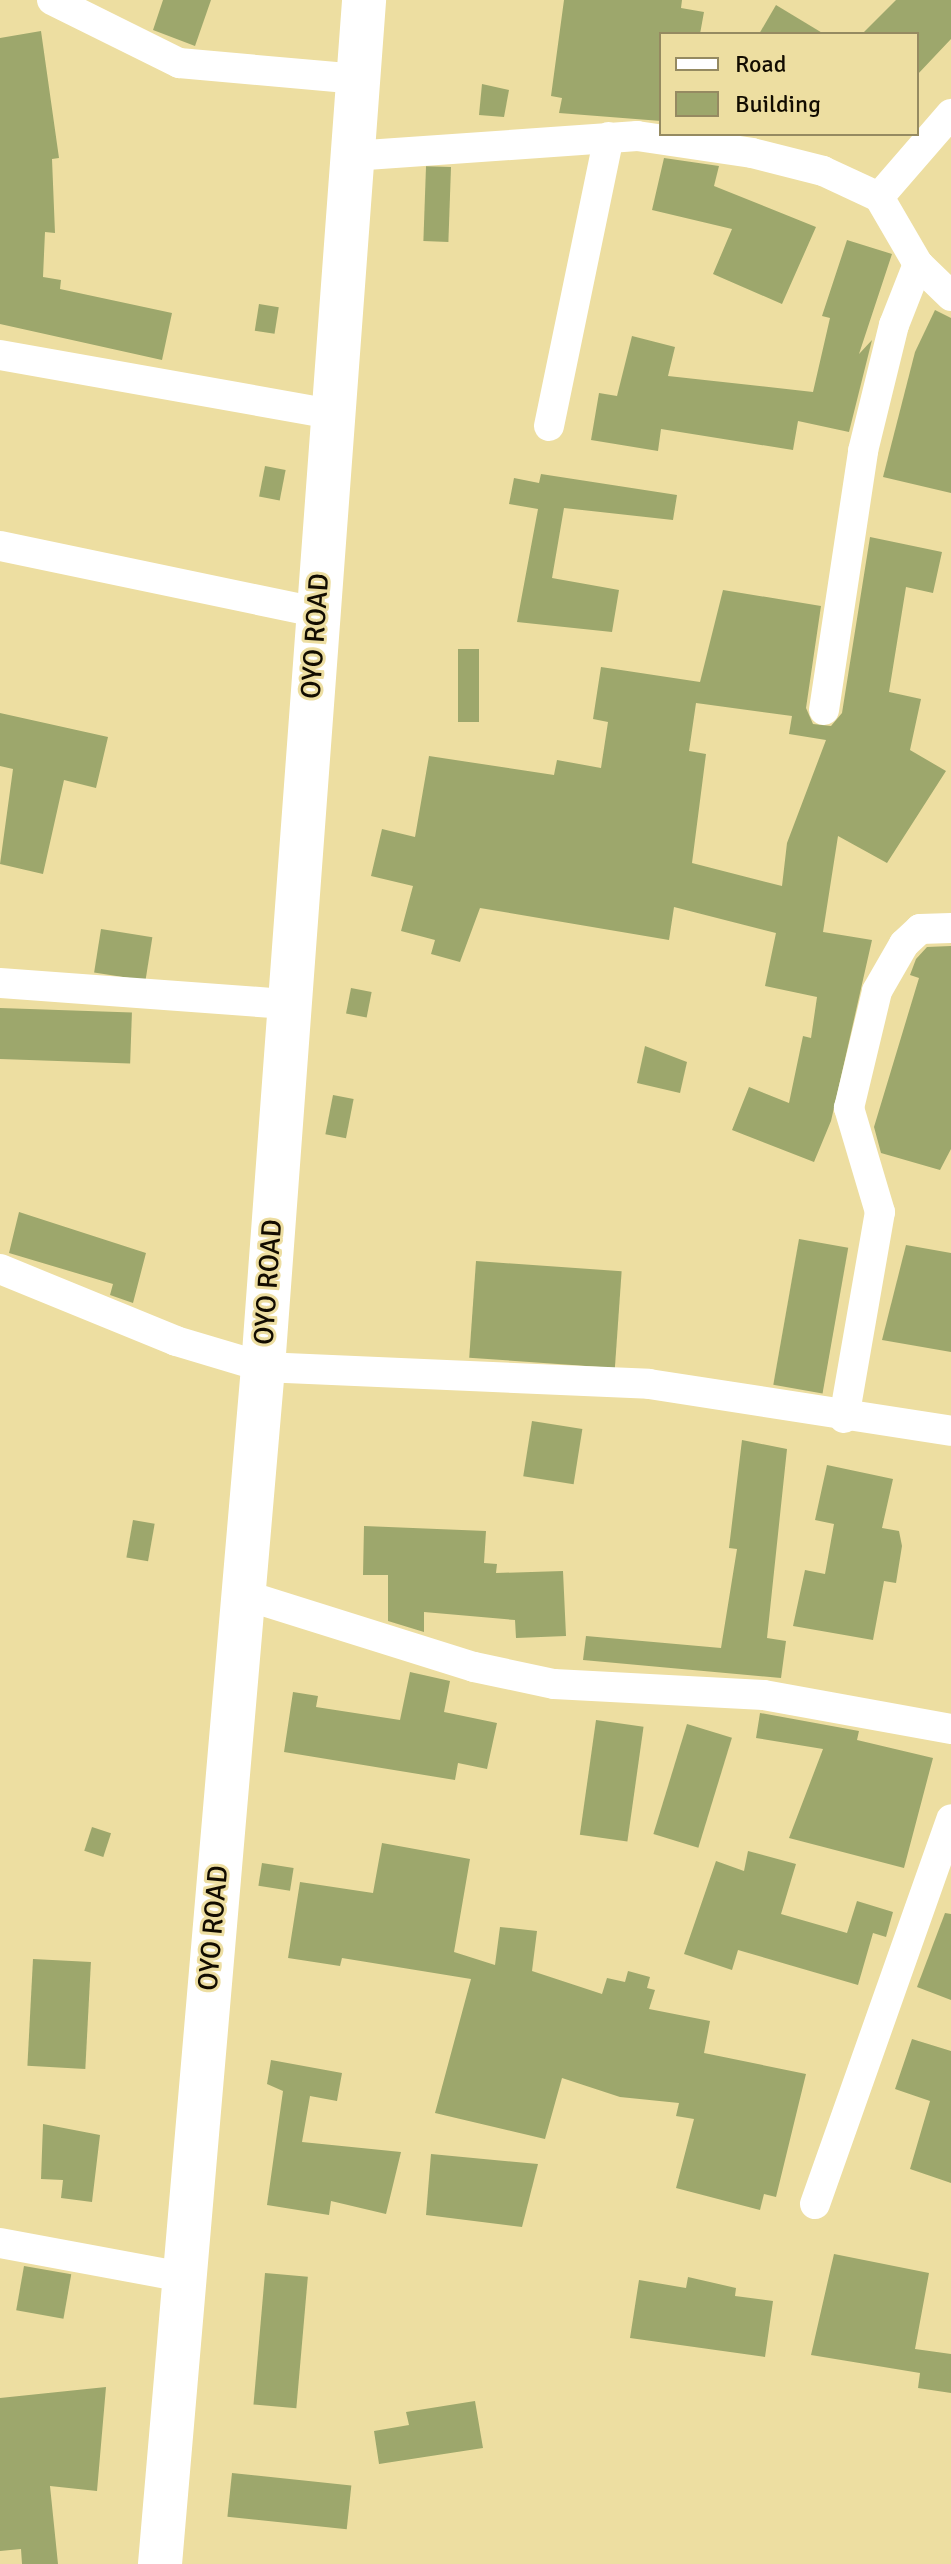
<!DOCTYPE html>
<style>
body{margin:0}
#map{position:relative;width:951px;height:2564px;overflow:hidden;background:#eddea1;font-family:Signika,sans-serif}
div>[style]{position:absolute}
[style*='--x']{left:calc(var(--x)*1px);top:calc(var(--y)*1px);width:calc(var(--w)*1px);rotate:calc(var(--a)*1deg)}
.building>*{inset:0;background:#9da76c;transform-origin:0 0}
.minor>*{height:30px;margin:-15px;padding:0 15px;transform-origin:15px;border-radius:15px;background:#fff}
.trunk>*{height:44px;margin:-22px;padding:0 22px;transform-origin:22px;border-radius:22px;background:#fff}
span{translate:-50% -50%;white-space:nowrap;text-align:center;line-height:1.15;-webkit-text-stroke:6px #eddea1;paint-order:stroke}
.street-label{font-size:28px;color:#120c00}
.legend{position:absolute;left:659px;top:32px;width:260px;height:104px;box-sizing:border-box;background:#eddea1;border:2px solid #958a61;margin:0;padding:10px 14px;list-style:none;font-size:24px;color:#120c00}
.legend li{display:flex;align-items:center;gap:16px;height:40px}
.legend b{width:40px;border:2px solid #958a61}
</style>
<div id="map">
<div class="building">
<div style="clip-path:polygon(163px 0,211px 0,195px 46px,153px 30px)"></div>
<div style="clip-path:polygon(564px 0,682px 0,681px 8px,704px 12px,700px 34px,661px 34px,661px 121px,559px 113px,562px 98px,551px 96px)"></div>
<div style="clip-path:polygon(896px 0,951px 0,951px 39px,917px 75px,917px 34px,862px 34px)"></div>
<div style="clip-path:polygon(776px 5px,824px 34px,759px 34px)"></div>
<div style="clip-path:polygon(41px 31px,59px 158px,52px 159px,55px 233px,45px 232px,43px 277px,61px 280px,60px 289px,172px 313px,162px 360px,0 324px,0 38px)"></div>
<div style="clip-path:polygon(482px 84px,509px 90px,504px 117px,479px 115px)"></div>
<div style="clip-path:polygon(664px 158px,719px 166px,714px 186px,816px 227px,782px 304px,713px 274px,732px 229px,652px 210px)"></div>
<div style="left:451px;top:167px;width:75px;height:25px;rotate:92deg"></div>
<div style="clip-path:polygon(847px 240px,892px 254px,859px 354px,872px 340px,849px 432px,798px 421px,793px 450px,661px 429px,658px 451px,591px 440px,599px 393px,617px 396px,632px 336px,675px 347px,668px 376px,813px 392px,830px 318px,822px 316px)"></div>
<div style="left:259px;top:304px;width:20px;height:27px;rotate:9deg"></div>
<div style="clip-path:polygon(935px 310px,951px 318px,951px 493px,883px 477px,915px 352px)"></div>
<div style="left:265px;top:466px;width:21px;height:31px;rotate:11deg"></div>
<div style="clip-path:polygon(541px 474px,677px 495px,673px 520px,564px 508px,552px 578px,619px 590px,612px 632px,517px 622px,538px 509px,509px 504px,514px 478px,539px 483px)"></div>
<div style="clip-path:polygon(evenodd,870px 537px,942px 552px,933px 593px,906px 587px,889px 692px,921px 699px,910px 750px,946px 771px,887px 863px,838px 836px,823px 932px,872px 940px,831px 1121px,814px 1162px,732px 1130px,749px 1087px,789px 1103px,803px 1036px,811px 1038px,817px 997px,765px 986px,776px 933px,674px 907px,669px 940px,480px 908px,460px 962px,431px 954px,435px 940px,401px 931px,413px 886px,371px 876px,382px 829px,415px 837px,429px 756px,554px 775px,557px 760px,601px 768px,608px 722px,593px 719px,601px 667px,700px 682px,723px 590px,821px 606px,806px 708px,813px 724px,831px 726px,842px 713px,870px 537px,696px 703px,792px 716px,789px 734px,826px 740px,787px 843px,782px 886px,692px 863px,706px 754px,689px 751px,696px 703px)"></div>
<div style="left:458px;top:649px;width:21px;height:73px"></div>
<div style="clip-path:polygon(0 713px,108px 737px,96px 788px,64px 780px,43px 874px,0 864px,13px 769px,0 766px)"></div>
<div style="left:101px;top:929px;width:52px;height:44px;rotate:9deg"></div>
<div style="clip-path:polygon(951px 946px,951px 1149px,940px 1170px,881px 1153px,874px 1127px,919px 978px,910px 975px,916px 959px,927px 947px)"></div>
<div style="left:351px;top:988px;width:21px;height:26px;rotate:11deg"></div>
<div style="left:0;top:1008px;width:132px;height:51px;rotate:2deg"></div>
<div style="clip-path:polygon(645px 1046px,687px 1062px,680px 1093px,637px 1083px)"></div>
<div style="left:333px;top:1095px;width:21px;height:40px;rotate:11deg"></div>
<div style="clip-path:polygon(19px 1212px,146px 1253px,133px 1303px,110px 1295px,113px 1284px,9px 1253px)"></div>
<div style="left:799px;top:1239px;width:50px;height:148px;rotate:10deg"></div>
<div style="clip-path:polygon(906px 1245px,951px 1253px,951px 1352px,882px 1340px)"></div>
<div style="left:476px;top:1261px;width:146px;height:97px;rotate:4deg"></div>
<div style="left:532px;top:1421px;width:51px;height:56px;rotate:9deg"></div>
<div style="clip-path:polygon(742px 1440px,787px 1449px,767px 1638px,786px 1641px,781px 1678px,583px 1660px,586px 1636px,721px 1648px,737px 1549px,729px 1548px)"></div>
<div style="clip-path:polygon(827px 1465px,893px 1479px,882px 1528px,899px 1531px,902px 1546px,896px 1583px,884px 1581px,873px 1640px,793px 1626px,805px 1570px,825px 1574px,834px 1524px,815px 1520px)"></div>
<div style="left:133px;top:1520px;width:22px;height:38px;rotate:10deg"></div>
<div style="clip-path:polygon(364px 1526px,486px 1531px,484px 1563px,497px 1564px,496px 1573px,563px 1571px,566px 1636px,516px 1638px,515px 1620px,424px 1612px,424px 1632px,388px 1621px,388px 1575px,363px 1575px)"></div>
<div style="clip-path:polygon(410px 1672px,450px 1681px,444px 1712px,497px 1723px,487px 1769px,458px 1763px,455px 1780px,284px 1752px,293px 1692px,318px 1696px,316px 1707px,400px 1720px)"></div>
<div style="clip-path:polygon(760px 1713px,859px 1731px,857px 1740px,933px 1758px,904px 1868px,789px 1838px,823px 1749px,756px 1738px)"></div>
<div style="left:596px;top:1720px;width:48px;height:116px;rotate:8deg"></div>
<div style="left:687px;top:1724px;width:47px;height:115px;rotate:17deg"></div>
<div style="left:92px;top:1827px;width:20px;height:25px;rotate:18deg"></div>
<div style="clip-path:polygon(382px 1843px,470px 1859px,454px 1952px,495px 1965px,500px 1927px,537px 1931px,532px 1971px,602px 1994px,607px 1978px,625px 1982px,628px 1971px,650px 1977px,647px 1988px,655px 1990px,649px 2009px,710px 2021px,704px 2053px,806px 2074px,776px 2197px,764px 2194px,760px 2210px,676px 2188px,694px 2119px,676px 2116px,679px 2103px,620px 2097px,562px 2078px,545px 2139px,435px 2113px,471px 1979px,342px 1958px,340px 1966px,288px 1958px,300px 1882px,373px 1893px)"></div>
<div style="clip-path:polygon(748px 1851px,796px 1864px,781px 1914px,847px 1933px,857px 1901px,893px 1912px,886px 1937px,873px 1933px,858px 1985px,738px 1950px,732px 1970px,684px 1954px,716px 1861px,744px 1871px)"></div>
<div style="left:262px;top:1863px;width:32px;height:23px;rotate:9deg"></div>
<div style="clip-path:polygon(945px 1913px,951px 1914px,951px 2000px,917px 1987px)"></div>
<div style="left:33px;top:1959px;width:58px;height:107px;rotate:3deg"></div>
<div style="clip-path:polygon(912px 2039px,951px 2051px,951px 2183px,910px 2169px,930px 2101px,895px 2089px)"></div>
<div style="clip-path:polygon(271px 2060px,342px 2073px,337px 2101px,310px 2096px,302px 2142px,401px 2152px,386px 2214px,331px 2201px,329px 2215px,267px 2205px,283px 2091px,267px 2084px)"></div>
<div style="clip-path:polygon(43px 2124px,100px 2135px,92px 2202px,61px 2198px,63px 2180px,41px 2179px)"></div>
<div style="clip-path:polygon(431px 2154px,538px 2164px,522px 2227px,426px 2215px)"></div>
<div style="clip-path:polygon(834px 2254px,929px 2273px,915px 2349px,951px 2354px,951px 2393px,918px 2388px,920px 2373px,811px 2355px)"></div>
<div style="left:24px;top:2266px;width:48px;height:45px;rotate:10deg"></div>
<div style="left:265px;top:2273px;width:43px;height:132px;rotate:5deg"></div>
<div style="clip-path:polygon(688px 2277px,736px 2288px,735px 2296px,773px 2301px,765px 2357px,630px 2338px,639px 2280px,686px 2288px)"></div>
<div style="clip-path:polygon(106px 2387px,97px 2491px,50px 2486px,58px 2564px,22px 2564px,21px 2549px,0 2551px,0 2398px)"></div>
<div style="clip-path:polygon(475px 2401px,483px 2448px,379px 2464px,374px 2431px,409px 2425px,406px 2412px)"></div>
<div style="left:232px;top:2473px;width:120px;height:44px;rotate:6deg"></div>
</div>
<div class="minor">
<div style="--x:52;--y:0;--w:142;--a:26.4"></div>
<div style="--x:179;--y:63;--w:180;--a:5.1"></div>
<div style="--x:352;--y:156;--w:286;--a:-4"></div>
<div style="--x:637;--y:136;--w:116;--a:8.4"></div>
<div style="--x:752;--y:153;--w:73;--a:14.2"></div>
<div style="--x:823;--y:171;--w:62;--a:24.9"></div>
<div style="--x:879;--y:197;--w:78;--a:59.8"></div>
<div style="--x:918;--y:264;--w:46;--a:44.1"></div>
<div style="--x:879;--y:197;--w:110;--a:-49.1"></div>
<div style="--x:0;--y:355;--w:335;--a:10.1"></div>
<div style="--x:549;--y:426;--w:295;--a:-78.3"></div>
<div style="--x:0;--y:546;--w:324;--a:11.8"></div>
<div style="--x:824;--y:710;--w:262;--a:-81.4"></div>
<div style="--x:863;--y:451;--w:130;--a:-76.2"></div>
<div style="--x:894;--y:325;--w:66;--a:-68.5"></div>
<div style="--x:0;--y:983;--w:288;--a:4.2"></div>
<div style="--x:0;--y:1269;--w:190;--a:22.2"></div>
<div style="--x:176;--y:1341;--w:91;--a:16.6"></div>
<div style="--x:263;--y:1367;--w:386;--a:2.5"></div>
<div style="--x:649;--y:1384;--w:306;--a:8.8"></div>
<div style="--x:844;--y:1418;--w:209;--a:-80.1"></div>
<div style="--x:880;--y:1212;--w:109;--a:-106.6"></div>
<div style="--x:849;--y:1108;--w:120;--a:-76.5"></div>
<div style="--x:877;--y:991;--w:54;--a:-60.1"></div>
<div style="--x:904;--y:944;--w:22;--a:-43"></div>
<div style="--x:920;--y:929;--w:31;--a:-2"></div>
<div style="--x:241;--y:1594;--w:244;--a:17.4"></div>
<div style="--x:474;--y:1667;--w:82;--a:12"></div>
<div style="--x:554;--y:1684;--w:210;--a:3"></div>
<div style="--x:764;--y:1695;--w:190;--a:10.3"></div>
<div style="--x:815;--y:2204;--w:408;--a:-70.5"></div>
<div style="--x:0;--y:2243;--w:186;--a:10.5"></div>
</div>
<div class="trunk">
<div style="--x:160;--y:2564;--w:1201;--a:-85.08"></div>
<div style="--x:263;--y:1367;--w:1371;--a:-85.77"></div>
</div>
<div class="street-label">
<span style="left:315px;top:636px;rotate:-86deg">OYO ROAD</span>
<span style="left:268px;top:1282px;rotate:-86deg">OYO ROAD</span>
<span style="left:213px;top:1928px;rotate:-85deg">OYO ROAD</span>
</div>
<ul class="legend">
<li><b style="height:10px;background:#fff"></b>Road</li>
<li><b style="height:22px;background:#9da76c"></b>Building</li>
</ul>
</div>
